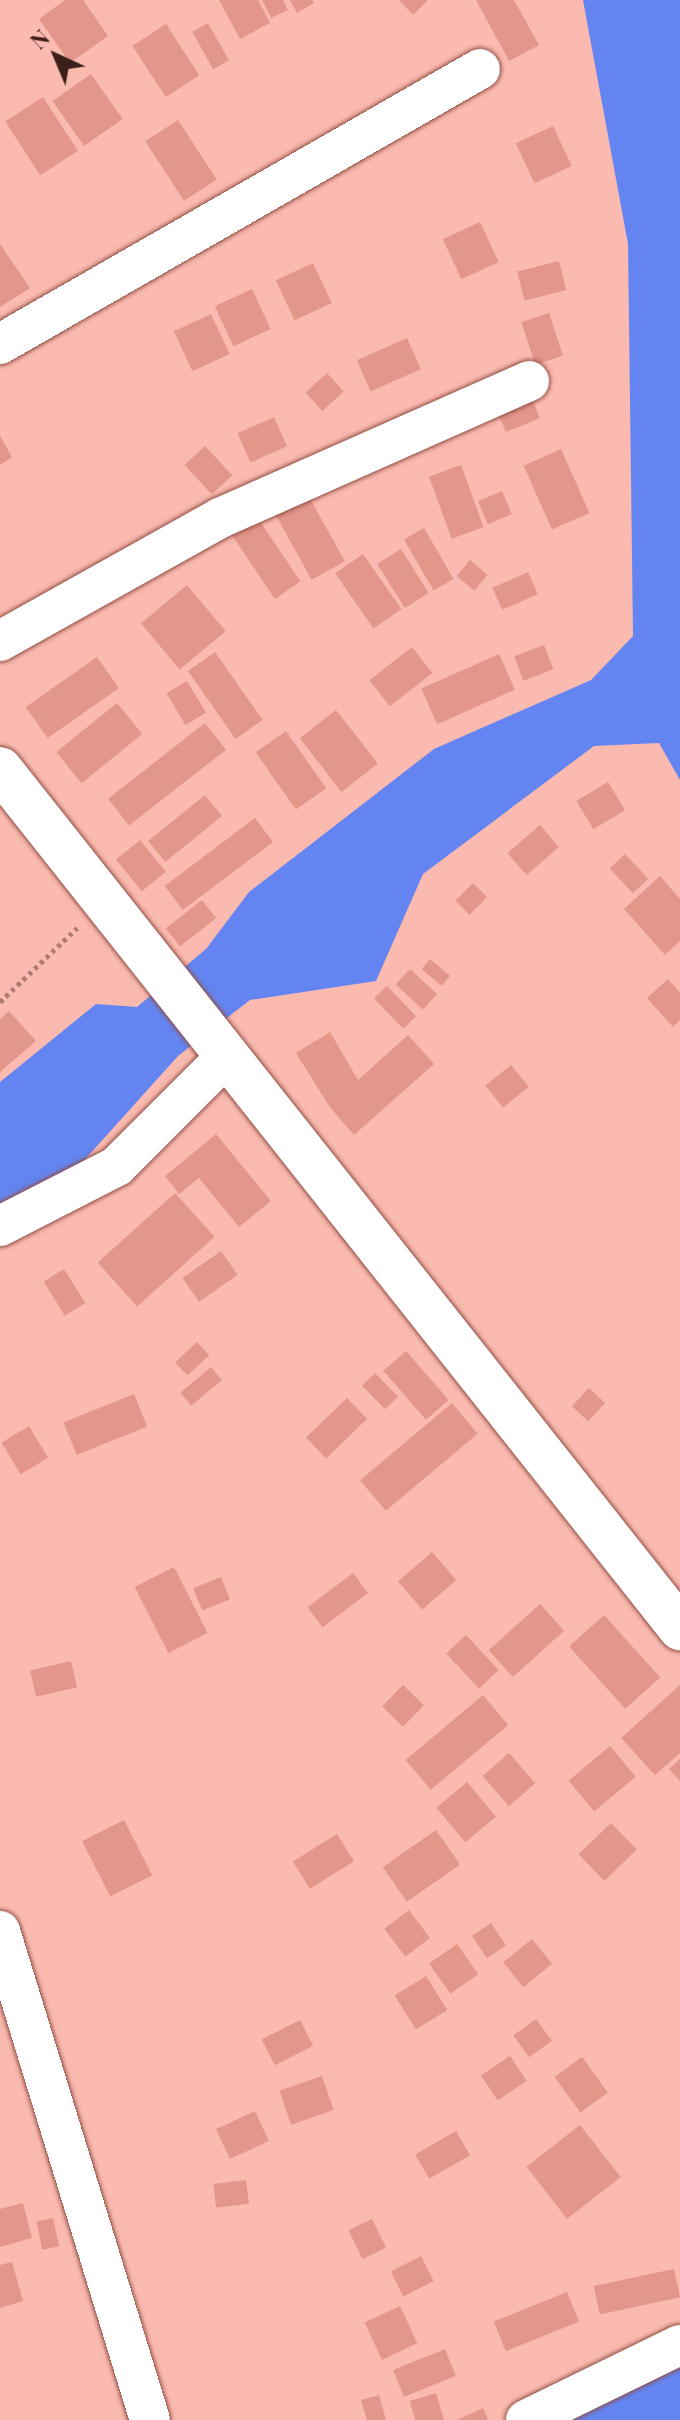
<!DOCTYPE html>
<style>
body{margin:0}
#map{position:relative;width:680px;height:2420px;overflow:hidden;background:#fabab0;font-family:"Playfair Display",serif}
div>[style]{position:absolute}
[style*='--x']{left:calc(var(--x)*1px);top:calc(var(--y)*1px);width:calc(var(--w)*1px);rotate:calc(var(--a)*1deg)}
.water>*{inset:0;background:#6485f1}
.building>*{inset:0;background:#e3968a;transform-origin:0 0}
.path>*{height:5px;margin-top:-2.5px;transform-origin:0;background:repeating-linear-gradient(90deg,#af7d75 0 4px,transparent 0 8px)}
.roads{filter:drop-shadow(0 0 2px #924d43) drop-shadow(0 0 2px #924d43)}
.minor>*{height:40px;margin:-20px;padding:0 20px;transform-origin:20px;border-radius:20px;background:#fff}
.tertiary>*{height:44px;margin:-22px;padding:0 22px;transform-origin:22px;border-radius:22px;background:#fff}
span{translate:-50% -50%;white-space:nowrap;text-align:center;line-height:1.15;-webkit-text-stroke:7px #fabab0;paint-order:stroke}
.north{position:absolute;left:16px;top:16px;width:80px;height:80px;-webkit-text-stroke:6px #fabab0;paint-order:stroke;rotate:316deg;font-size:22px;font-weight:700;line-height:32px;text-align:center;color:#3c1e1a}
.north::after{content:'';display:block;margin:auto;width:28px;height:36px;background:#3c1e1a;clip-path:polygon(50% 0,100% 100%,50% 72%,0 100%)}
</style>
<div id="map">
<div class="water">
<div style="clip-path:polygon(583px 0,680px 0,680px 780px,659px 743px,594px 746px,423px 874px,376px 981px,250px 1000px,178px 1056px,80px 1165px,0 1218px,0 1082px,96px 1004px,137px 1007px,206px 949px,249px 892px,434px 749px,591px 680px,633px 636px,628px 244px)"></div>
<div style="clip-path:polygon(680px 2362px,680px 2420px,554px 2420px)"></div>
</div>
<div class="building">
<div style="clip-path:polygon(65px 0,83px 0,108px 36px,70px 63px,39px 19px)"></div>
<div style="clip-path:polygon(219px 0,258px 0,270px 23px,240px 39px)"></div>
<div style="clip-path:polygon(262px 0,283px 0,288px 10px,271px 18px)"></div>
<div style="clip-path:polygon(290px 0,312px 0,314px 3px,297px 13px)"></div>
<div style="clip-path:polygon(399px 0,428px 0,413px 15px)"></div>
<div style="clip-path:polygon(476px 0,514px 0,539px 45px,509px 61px)"></div>
<div style="left:208px;top:23px;width:43px;height:18px;rotate:61deg"></div>
<div style="left:166px;top:24px;width:61px;height:40px;rotate:57deg"></div>
<div style="left:91px;top:74px;width:55px;height:47px;rotate:55deg"></div>
<div style="left:43px;top:97px;width:64px;height:45px;rotate:57deg"></div>
<div style="left:178px;top:120px;width:71px;height:39px;rotate:57deg"></div>
<div style="left:553px;top:126px;width:44px;height:41px;rotate:65deg"></div>
<div style="left:480px;top:222px;width:44px;height:41px;rotate:65deg"></div>
<div style="clip-path:polygon(0 244px,30px 288px,0 307px)"></div>
<div style="left:559px;top:261px;width:30px;height:43px;rotate:76deg"></div>
<div style="left:313px;top:263px;width:44px;height:41px;rotate:65deg"></div>
<div style="left:252px;top:289px;width:44px;height:41px;rotate:65deg"></div>
<div style="left:549px;top:313px;width:45px;height:29px;rotate:72deg"></div>
<div style="left:211px;top:314px;width:44px;height:41px;rotate:65deg"></div>
<div style="left:407px;top:338px;width:34px;height:55px;rotate:66deg"></div>
<div style="left:327px;top:373px;width:25px;height:29px;rotate:48deg"></div>
<div style="left:531px;top:396px;width:24px;height:37px;rotate:68deg"></div>
<div style="left:274px;top:417px;width:32px;height:40px;rotate:66deg"></div>
<div style="clip-path:polygon(0 436px,12px 457px,0 465px)"></div>
<div style="left:205px;top:446px;width:40px;height:28px;rotate:47deg"></div>
<div style="left:561px;top:449px;width:70px;height:41px;rotate:66deg"></div>
<div style="left:461px;top:465px;width:66px;height:34px;rotate:70deg"></div>
<div style="left:502px;top:491px;width:25px;height:26px;rotate:67deg"></div>
<div style="left:307px;top:493px;width:78px;height:38px;rotate:61deg"></div>
<div style="left:253px;top:511px;width:85px;height:31px;rotate:56deg"></div>
<div style="left:424px;top:528px;width:59px;height:23px;rotate:60deg"></div>
<div style="left:401px;top:549px;width:52px;height:28px;rotate:58deg"></div>
<div style="left:363px;top:554px;width:67px;height:34px;rotate:55deg"></div>
<div style="left:470px;top:560px;width:23px;height:21px;rotate:40deg"></div>
<div style="left:528px;top:572px;width:24px;height:39px;rotate:66deg"></div>
<div style="left:187px;top:585px;width:60px;height:60px;rotate:50deg"></div>
<div style="left:544px;top:645px;width:26px;height:32px;rotate:69deg"></div>
<div style="left:412px;top:647px;width:33px;height:54px;rotate:52deg"></div>
<div style="left:215px;top:652px;width:83px;height:33px;rotate:55deg"></div>
<div style="left:499px;top:654px;width:39px;height:85px;rotate:66deg"></div>
<div style="left:97px;top:657px;width:38px;height:87px;rotate:55deg"></div>
<div style="left:187px;top:681px;width:37px;height:24px;rotate:59deg"></div>
<div style="left:117px;top:703px;width:40px;height:78px;rotate:51deg"></div>
<div style="left:336px;top:710px;width:68px;height:46px;rotate:52deg"></div>
<div style="left:205px;top:723px;width:34px;height:123px;rotate:52deg"></div>
<div style="left:286px;top:731px;width:70px;height:37px;rotate:55deg"></div>
<div style="left:608px;top:782px;width:33px;height:37px;rotate:59deg"></div>
<div style="left:205px;top:795px;width:27px;height:73px;rotate:51deg"></div>
<div style="left:255px;top:818px;width:30px;height:113px;rotate:53deg"></div>
<div style="left:540px;top:825px;width:29px;height:43px;rotate:49deg"></div>
<div style="left:140px;top:840px;width:41px;height:31px;rotate:51deg"></div>
<div style="left:625px;top:854px;width:34px;height:21px;rotate:47deg"></div>
<div style="clip-path:polygon(660px 876px,680px 899px,680px 941px,665px 955px,624px 909px)"></div>
<div style="left:473px;top:883px;width:20px;height:25px;rotate:45deg"></div>
<div style="left:202px;top:900px;width:23px;height:46px;rotate:52deg"></div>
<div style="left:430px;top:959px;width:26px;height:13px;rotate:40deg"></div>
<div style="left:410px;top:969px;width:37px;height:21px;rotate:43deg"></div>
<div style="clip-path:polygon(668px 979px,680px 993px,680px 1020px,673px 1027px,647px 998px)"></div>
<div style="left:387px;top:986px;width:42px;height:18px;rotate:46deg"></div>
<div style="clip-path:polygon(9px 1011px,36px 1041px,0 1072px,0 1019px)"></div>
<div style="clip-path:polygon(330px 1032px,358px 1080px,408px 1035px,434px 1064px,354px 1135px,329px 1106px,296px 1053px)"></div>
<div style="left:511px;top:1065px;width:28px;height:33px;rotate:51deg"></div>
<div style="clip-path:polygon(216px 1134px,271px 1201px,239px 1227px,199px 1178px,179px 1194px,165px 1176px)"></div>
<div style="left:175px;top:1193px;width:59px;height:104px;rotate:48deg"></div>
<div style="left:221px;top:1251px;width:29px;height:47px;rotate:55deg"></div>
<div style="left:64px;top:1269px;width:40px;height:24px;rotate:58deg"></div>
<div style="left:197px;top:1342px;width:18px;height:30px;rotate:47deg"></div>
<div style="left:406px;top:1351px;width:65px;height:30px;rotate:49deg"></div>
<div style="left:211px;top:1367px;width:17px;height:40px;rotate:50deg"></div>
<div style="left:375px;top:1373px;width:33px;height:18px;rotate:46deg"></div>
<div style="left:589px;top:1388px;width:22px;height:25px;rotate:43deg"></div>
<div style="left:134px;top:1394px;width:35px;height:76px;rotate:68deg"></div>
<div style="left:347px;top:1398px;width:29px;height:57px;rotate:46deg"></div>
<div style="left:452px;top:1403px;width:40px;height:120px;rotate:50deg"></div>
<div style="left:29px;top:1426px;width:37px;height:32px;rotate:59deg"></div>
<div style="left:432px;top:1552px;width:37px;height:45px;rotate:49deg"></div>
<div style="left:174px;top:1567px;width:74px;height:44px;rotate:63deg"></div>
<div style="left:353px;top:1573px;width:25px;height:57px;rotate:53deg"></div>
<div style="left:221px;top:1577px;width:24px;height:30px;rotate:68deg"></div>
<div style="left:540px;top:1604px;width:36px;height:69px;rotate:48deg"></div>
<div style="left:604px;top:1615px;width:84px;height:47px;rotate:48deg"></div>
<div style="left:466px;top:1635px;width:48px;height:27px;rotate:47deg"></div>
<div style="left:71px;top:1661px;width:27px;height:42px;rotate:77deg"></div>
<div style="left:403px;top:1685px;width:29px;height:30px;rotate:44deg"></div>
<div style="clip-path:polygon(680px 1685px,680px 1753px,655px 1775px,621px 1738px)"></div>
<div style="left:483px;top:1695px;width:39px;height:101px;rotate:50deg"></div>
<div style="left:610px;top:1746px;width:40px;height:54px;rotate:50deg"></div>
<div style="left:509px;top:1753px;width:40px;height:35px;rotate:49deg"></div>
<div style="clip-path:polygon(680px 1759px,680px 1781px,669px 1769px)"></div>
<div style="left:467px;top:1782px;width:45px;height:40px;rotate:50deg"></div>
<div style="left:124px;top:1820px;width:62px;height:47px;rotate:63deg"></div>
<div style="left:611px;top:1823px;width:37px;height:45px;rotate:46deg"></div>
<div style="left:436px;top:1830px;width:42px;height:65px;rotate:55deg"></div>
<div style="left:337px;top:1834px;width:32px;height:52px;rotate:58deg"></div>
<div style="left:409px;top:1910px;width:35px;height:31px;rotate:53deg"></div>
<div style="left:491px;top:1923px;width:27px;height:23px;rotate:56deg"></div>
<div style="left:532px;top:1939px;width:32px;height:37px;rotate:51deg"></div>
<div style="left:457px;top:1944px;width:37px;height:34px;rotate:55deg"></div>
<div style="left:426px;top:1976px;width:40px;height:37px;rotate:58deg"></div>
<div style="left:536px;top:2019px;width:27px;height:28px;rotate:54deg"></div>
<div style="left:300px;top:2020px;width:29px;height:43px;rotate:63deg"></div>
<div style="left:510px;top:2056px;width:30px;height:35px;rotate:56deg"></div>
<div style="left:582px;top:2057px;width:44px;height:34px;rotate:54deg"></div>
<div style="left:322px;top:2076px;width:36px;height:45px;rotate:71deg"></div>
<div style="left:255px;top:2111px;width:33px;height:43px;rotate:65deg"></div>
<div style="left:580px;top:2125px;width:66px;height:68px;rotate:52deg"></div>
<div style="left:456px;top:2131px;width:28px;height:47px;rotate:60deg"></div>
<div style="left:246px;top:2180px;width:24px;height:33px;rotate:83deg"></div>
<div style="clip-path:polygon(23px 2203px,32px 2238px,0 2247px,0 2209px)"></div>
<div style="left:53px;top:2218px;width:29px;height:17px;rotate:78deg"></div>
<div style="left:372px;top:2219px;width:32px;height:26px;rotate:64deg"></div>
<div style="left:421px;top:2256px;width:28px;height:34px;rotate:63deg"></div>
<div style="clip-path:polygon(12px 2262px,23px 2301px,0 2308px,0 2265px)"></div>
<div style="left:674px;top:2269px;width:29px;height:82px;rotate:78deg"></div>
<div style="left:567px;top:2292px;width:32px;height:79px;rotate:68deg"></div>
<div style="left:400px;top:2306px;width:41px;height:39px;rotate:65deg"></div>
<div style="left:445px;top:2349px;width:29px;height:56px;rotate:68deg"></div>
<div style="clip-path:polygon(436px 2393px,444px 2420px,415px 2420px,410px 2401px)"></div>
<div style="clip-path:polygon(379px 2395px,386px 2420px,367px 2420px,361px 2400px)"></div>
<div style="clip-path:polygon(483px 2408px,488px 2420px,457px 2420px)"></div>
</div>
<div class="path">
<div style="--x:0;--y:1002;--w:107;--a:-43.9"></div>
</div>
<div class="roads">
<div class="minor">
<div style="--x:0;--y:344;--w:553;--a:-29.81"></div>
<div style="--x:0;--y:641;--w:252;--a:-29.2"></div>
<div style="--x:220;--y:518;--w:338;--a:-23.9"></div>
<div style="--x:0;--y:1226;--w:131;--a:-27.1"></div>
<div style="--x:117;--y:1166;--w:156;--a:-45"></div>
<div style="--x:0;--y:1931;--w:511;--a:72.95"></div>
<div style="--x:526;--y:2420;--w:171;--a:-26"></div>
</div>
<div class="tertiary">
<div style="--x:0;--y:769;--w:1096;--a:51.63"></div>
</div>
</div>
<div class="north">N</div>
</div>
